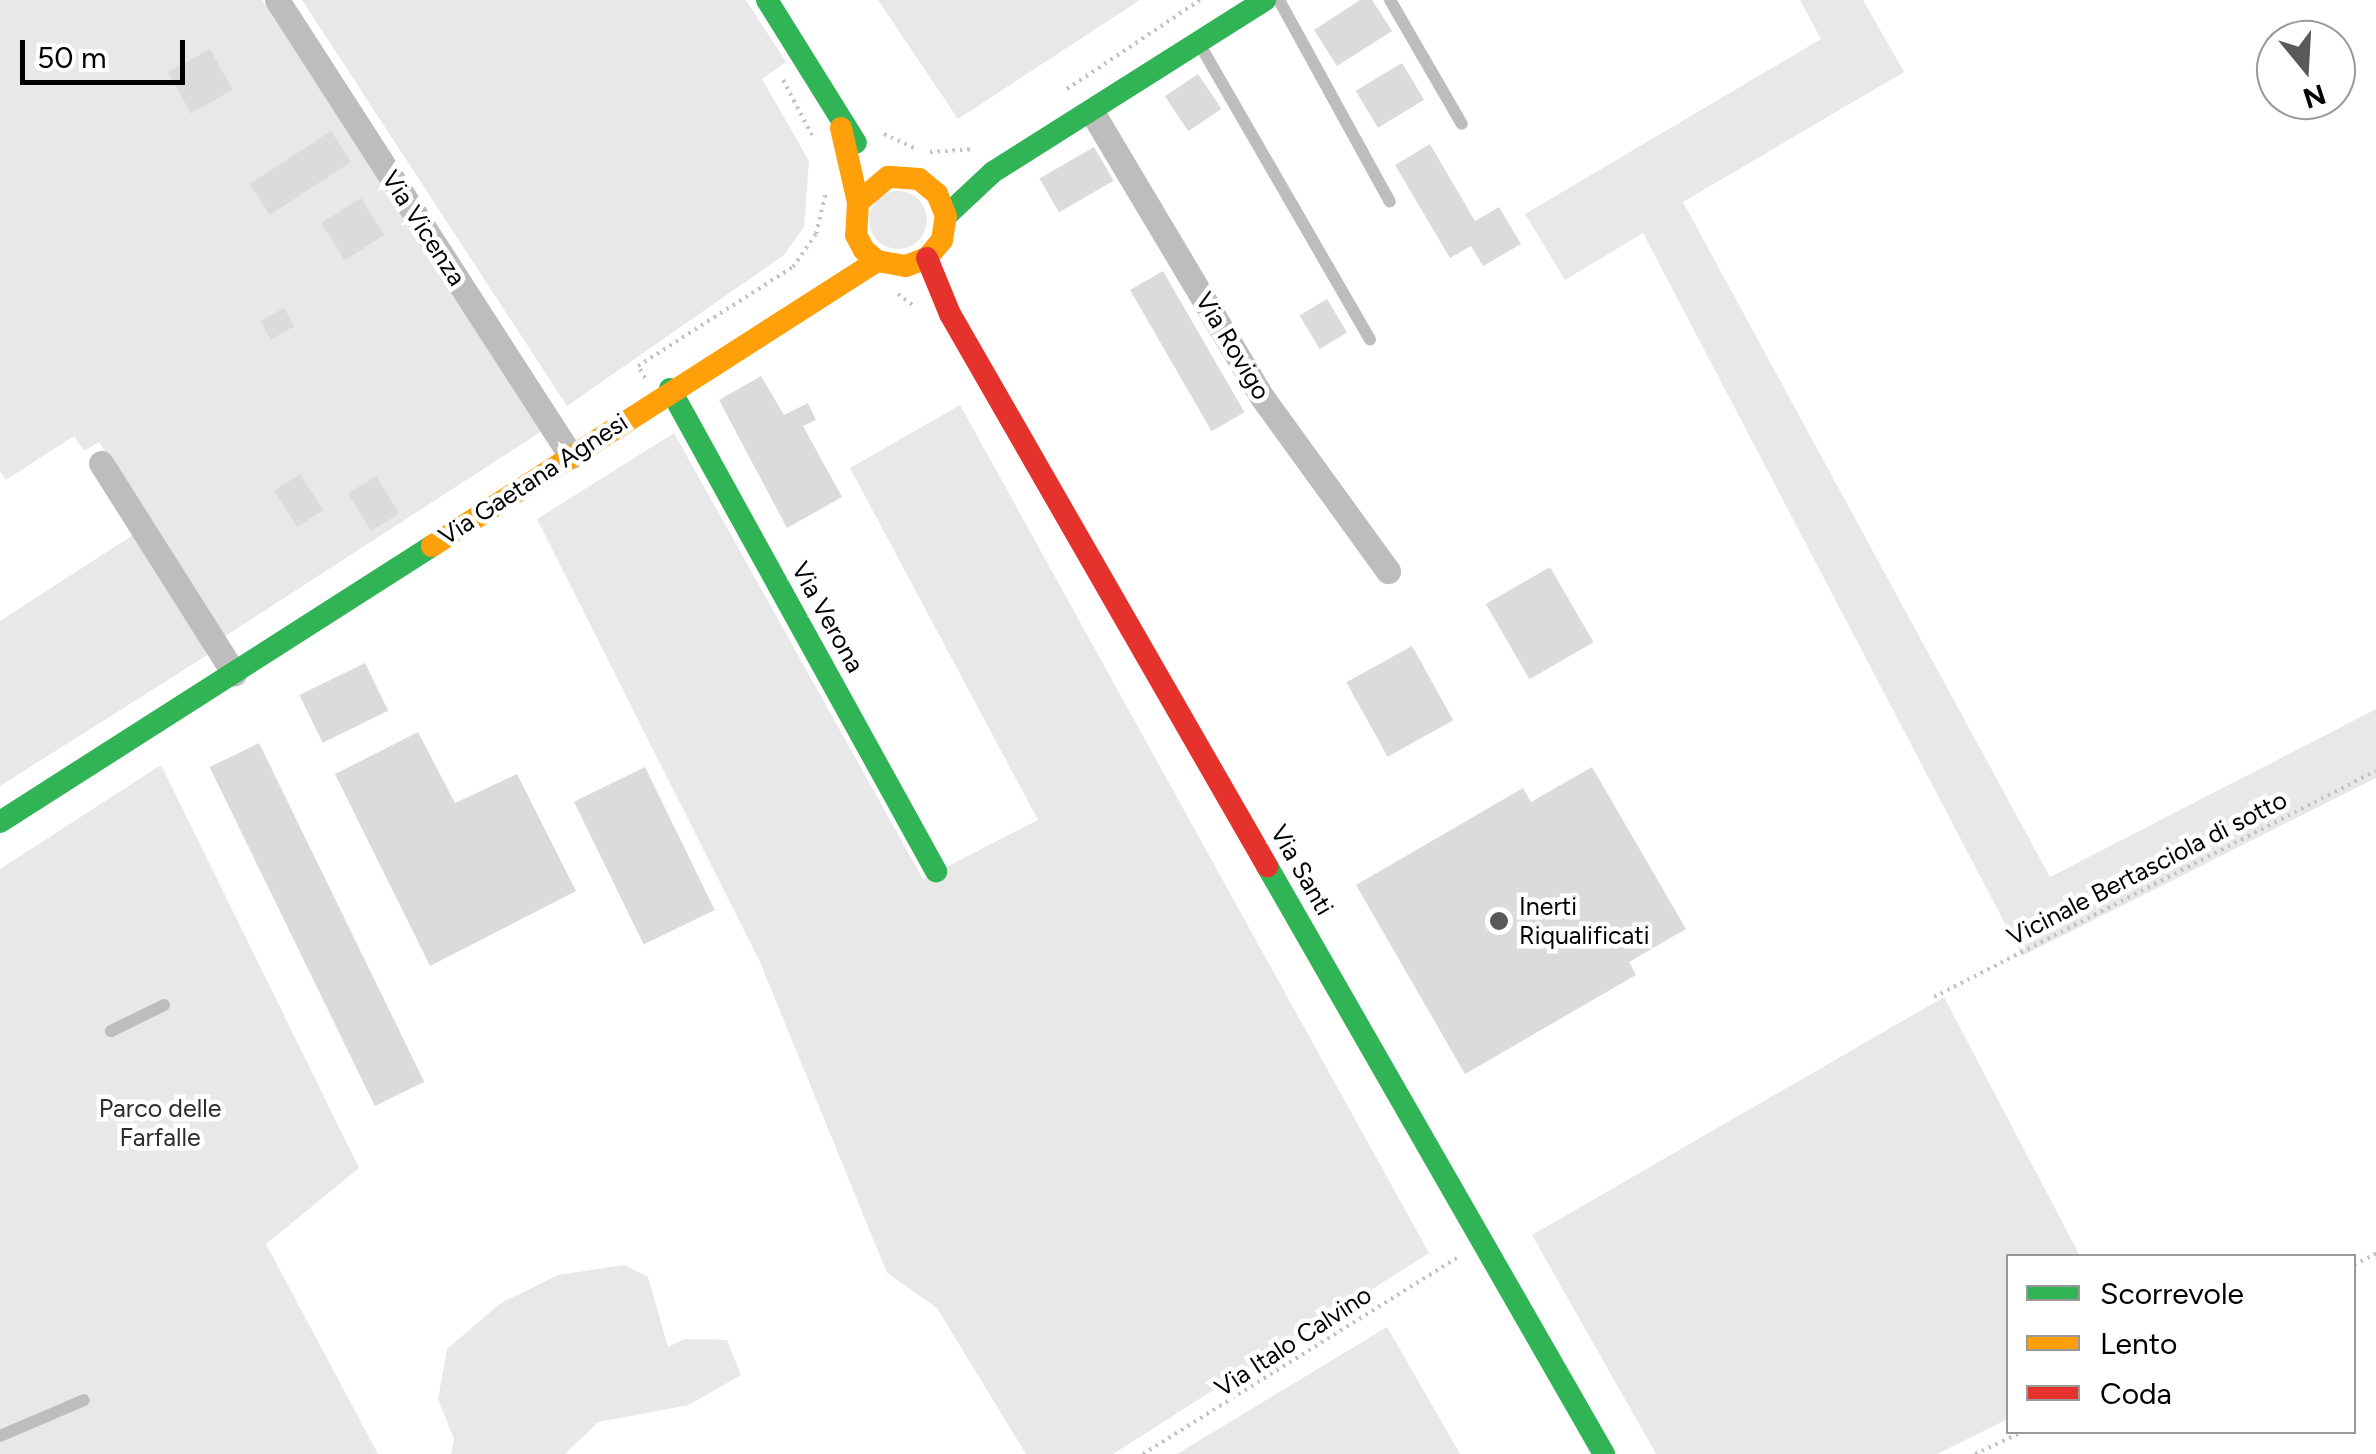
<!DOCTYPE html>
<style>
body{margin:0}
#map{position:relative;width:2376px;height:1454px;overflow:hidden;background:#fff;font-family:Figtree,sans-serif}
div>[style]{position:absolute}
[style*='--x']{left:calc(var(--x)*1px);top:calc(var(--y)*1px);width:calc(var(--w)*1px);rotate:calc(var(--a)*1deg)}
.green>*{inset:0;background:#e8e8e8}
.round{border-radius:50%}
.building>*{inset:0;background:#dbdbdb;transform-origin:0 0}
.path>*{height:4px;margin-top:-2px;transform-origin:0;background:repeating-linear-gradient(90deg,#c2c2c2 0 2.5px,transparent 0 7.5px)}
.lane>*{height:12px;margin:-6px;padding:0 6px;transform-origin:6px;border-radius:6px;background:#bdbdbd}
.street>*{height:25px;margin:-12.5px;padding:0 12.5px;transform-origin:12.5px;border-radius:12.5px;background:#bdbdbd}
.fast>*{height:22px;margin:-11px;padding:0 11px;transform-origin:11px;border-radius:11px;background:#30b455}
.slow>*{height:22px;margin:-11px;padding:0 11px;transform-origin:11px;border-radius:11px;background:#ff9f0a}
.jam>*{height:22px;margin:-11px;padding:0 11px;transform-origin:11px;border-radius:11px;background:#e5322d}
.dots>*{width:28px;height:28px;translate:-50% -50%;box-sizing:border-box;border:5px solid #fff;border-radius:50%}
span{translate:-50% -50%;white-space:nowrap;text-align:center;line-height:1.15;-webkit-text-stroke:9px #fff;paint-order:stroke}
.street-label{font-size:25px;color:#000}
.poi-label{font-size:25px;color:#000}
.left{translate:0 -50%;text-align:left}
.park-label{font-size:25px;color:#2c2c2c}
.legend{position:absolute;left:2006px;top:1254px;width:350px;height:180px;box-sizing:border-box;background:#fff;border:2px solid #999;margin:0;padding:12px 18px;list-style:none;font-size:30px;color:#000}
.legend li{display:flex;align-items:center;gap:20px;height:50px}
.legend b{width:50px;border:2px solid #999}
.north{position:absolute;left:2256px;top:20px;width:100px;height:100px;box-sizing:border-box;background:#fff;border:2px solid #999;border-radius:50%;rotate:162deg;font-size:28px;font-weight:700;line-height:40px;text-align:center;color:#000}
.north::after{content:'';display:block;margin:auto;width:35px;height:45px;background:#595959;clip-path:polygon(50% 0,100% 100%,50% 72%,0 100%)}
.scale{position:absolute;left:20px;top:40px;width:165px;height:45px;box-sizing:border-box;border:5px solid #000;border-top:0;padding-left:12px;font-size:30px;line-height:35px;white-space:nowrap;color:#000;-webkit-text-stroke:8px #fff;paint-order:stroke}
</style>
<div id="map">
<div class="green">
<div style="clip-path:polygon(0 0,262px 0,542px 431px,224px 637px,99px 442px,84px 451px,74px 436px,6px 480px,0 471px)"></div>
<div style="clip-path:polygon(302px 0,746px 0,786px 62px,762px 79px,809px 161px,804px 227px,784px 255px,567px 406px)"></div>
<div style="clip-path:polygon(878px 0,1140px 0,958px 119px)"></div>
<div style="clip-path:polygon(1800px 0,1863px 0,1904px 72px,1683px 202px,2050px 877px,2376px 709px,2376px 778px,2022px 956px,1643px 233px,1565px 280px,1525px 214px,1821px 39px)"></div>
<div class="round" style="left:869px;top:191px;width:58px;height:58px"></div>
<div style="clip-path:polygon(960px 405px,1429px 1253px,1113px 1454px,1026px 1454px,937px 1308px,887px 1273px,760px 962px,537px 519px,674px 433px,923px 879px,1038px 820px,850px 468px)"></div>
<div style="clip-path:polygon(136px 533px,209px 654px,0 786px,0 621px)"></div>
<div style="clip-path:polygon(161px 765px,359px 1168px,266px 1244px,378px 1454px,0 1454px,0 869px)"></div>
<div style="clip-path:polygon(1944px 997px,2080px 1256px,2008px 1256px,2008px 1419px,1937px 1454px,1656px 1454px,1532px 1235px)"></div>
<div style="clip-path:polygon(624px 1265px,648px 1277px,668px 1347px,685px 1339px,727px 1340px,741px 1375px,689px 1405px,598px 1422px,565px 1454px,451px 1454px,454px 1439px,438px 1399px,447px 1349px,501px 1303px,558px 1275px)"></div>
<div style="clip-path:polygon(1387px 1327px,1460px 1454px,1177px 1454px)"></div>
</div>
<div class="building">
<div style="clip-path:polygon(1360px 0,1372px 0,1392px 31px,1337px 66px,1314px 30px)"></div>
<div style="left:210px;top:49px;width:47px;height:48px;rotate:61deg"></div>
<div style="left:1402px;top:63px;width:43px;height:54px;rotate:59deg"></div>
<div style="left:1198px;top:74px;width:42px;height:40px;rotate:56deg"></div>
<div style="left:331px;top:131px;width:37px;height:97px;rotate:57deg"></div>
<div style="clip-path:polygon(1430px 144px,1475px 221px,1499px 207px,1521px 244px,1483px 266px,1471px 246px,1450px 258px,1395px 165px)"></div>
<div style="left:1094px;top:147px;width:39px;height:63px;rotate:60deg"></div>
<div style="left:361px;top:198px;width:44px;height:47px;rotate:58deg"></div>
<div style="left:1163px;top:271px;width:163px;height:38px;rotate:60deg"></div>
<div style="left:1327px;top:299px;width:39px;height:32px;rotate:59deg"></div>
<div style="left:284px;top:308px;width:21px;height:27px;rotate:61deg"></div>
<div style="clip-path:polygon(761px 376px,784px 415px,808px 403px,816px 420px,803px 426px,842px 497px,787px 528px,719px 400px)"></div>
<div style="left:300px;top:474px;width:43px;height:31px;rotate:57deg"></div>
<div style="left:376px;top:476px;width:44px;height:33px;rotate:58deg"></div>
<div style="left:1550px;top:567px;width:87px;height:74px;rotate:60deg"></div>
<div style="left:1412px;top:646px;width:85px;height:75px;rotate:61deg"></div>
<div style="left:365px;top:663px;width:53px;height:73px;rotate:64deg"></div>
<div style="clip-path:polygon(418px 732px,455px 803px,517px 774px,576px 891px,430px 966px,335px 774px)"></div>
<div style="left:259px;top:743px;width:377px;height:55px;rotate:64deg"></div>
<div style="left:645px;top:767px;width:159px;height:79px;rotate:64deg"></div>
<div style="clip-path:polygon(1592px 767px,1686px 929px,1629px 962px,1636px 975px,1465px 1074px,1356px 885px,1523px 788px,1531px 802px)"></div>
</div>
<div class="path">
<div style="--x:783;--y:80;--w:62;--a:62.2"></div>
<div style="--x:1067;--y:89;--w:160;--a:-33.8"></div>
<div style="--x:884;--y:134;--w:35;--a:25"></div>
<div style="--x:930;--y:152;--w:45;--a:-3.8"></div>
<div style="--x:898;--y:294;--w:20;--a:37"></div>
<div style="--x:645;--y:378;--w:14;--a:-120"></div>
<div style="--x:638;--y:366;--w:184;--a:-32.6"></div>
<div style="--x:793;--y:267;--w:40;--a:-55.1"></div>
<div style="--x:816;--y:234;--w:43;--a:-76.6"></div>
<div style="--x:1934;--y:997;--w:496;--a:-27.1"></div>
<div style="--x:2354;--y:1265;--w:25;--a:-27"></div>
<div style="--x:1143;--y:1454;--w:370;--a:-32"></div>
<div style="--x:1975;--y:1454;--w:52;--a:-25.1"></div>
</div>
<div class="lane">
<div style="--x:1279;--y:0;--w:230;--a:61.2"></div>
<div style="--x:1390;--y:0;--w:143;--a:59.9"></div>
<div style="--x:1200;--y:45;--w:340;--a:60"></div>
<div style="--x:111;--y:1031;--w:59;--a:-26.1"></div>
<div style="--x:0;--y:1436;--w:91;--a:-23.2"></div>
</div>
<div class="street">
<div style="--x:277;--y:0;--w:543;--a:57.19"></div>
<div style="--x:1092;--y:112;--w:332;--a:59.2"></div>
<div style="--x:1262;--y:397;--w:215;--a:54.1"></div>
<div style="--x:101;--y:463;--w:249;--a:57.7"></div>
</div>
<div class="fast">
<div style="--x:767;--y:0;--w:168;--a:58.1"></div>
<div style="--x:946;--y:216;--w:64;--a:-43.1"></div>
<div style="--x:993;--y:172;--w:322;--a:-32.3"></div>
<div style="--x:670;--y:389;--w:551;--a:61.11"></div>
<div style="--x:0;--y:822;--w:513;--a:-32.57"></div>
<div style="--x:1267;--y:866;--w:678;--a:60.18"></div>
</div>
<div class="slow">
<div style="--x:841;--y:128;--w:76;--a:77.1"></div>
<div style="--x:858;--y:202;--w:33;--a:93"></div>
<div style="--x:856;--y:235;--w:17;--a:62"></div>
<div style="--x:864;--y:250;--w:17;--a:40"></div>
<div style="--x:877;--y:261;--w:29;--a:10"></div>
<div style="--x:906;--y:266;--w:22;--a:-21"></div>
<div style="--x:927;--y:258;--w:23;--a:-50"></div>
<div style="--x:942;--y:240;--w:24;--a:-81"></div>
<div style="--x:946;--y:216;--w:24;--a:-112"></div>
<div style="--x:937;--y:194;--w:23;--a:-140"></div>
<div style="--x:919;--y:179;--w:31;--a:-176"></div>
<div style="--x:888;--y:177;--w:39;--a:140"></div>
<div style="--x:432;--y:546;--w:528;--a:-32.64"></div>
</div>
<div class="jam">
<div style="--x:927;--y:258;--w:61;--a:67.7"></div>
<div style="--x:950;--y:314;--w:637;--a:60.13"></div>
</div>
<div class="dots">
<div style="left:1499px;top:921px;background:#595959"></div>
</div>
<div class="street-label">
<span style="left:424px;top:228px;rotate:57deg">Via Vicenza</span>
<span style="left:1233px;top:346px;rotate:59deg">Via Rovigo</span>
<span style="left:533px;top:479px;rotate:-33deg">Via Gaetana Agnesi</span>
<span style="left:828px;top:617px;rotate:61deg">Via Verona</span>
<span style="left:2147px;top:868px;rotate:-27deg">Vicinale Bertasciola di sotto</span>
<span style="left:1302px;top:870px;rotate:60deg">Via Santi</span>
<span style="left:1293px;top:1341px;rotate:-33deg">Via Italo Calvino</span>
</div>
<div class="poi-label">
<span class="left" style="left:1519px;top:921px">Inerti<br>Riqualificati</span>
</div>
<div class="park-label">
<span style="left:160px;top:1123px">Parco delle<br>Farfalle</span>
</div>
<ul class="legend">
<li><b style="height:12px;background:#30b455"></b>Scorrevole</li>
<li><b style="height:12px;background:#ff9f0a"></b>Lento</li>
<li><b style="height:12px;background:#e5322d"></b>Coda</li>
</ul>
<div class="north">N</div>
<div class="scale">50 m</div>
</div>
